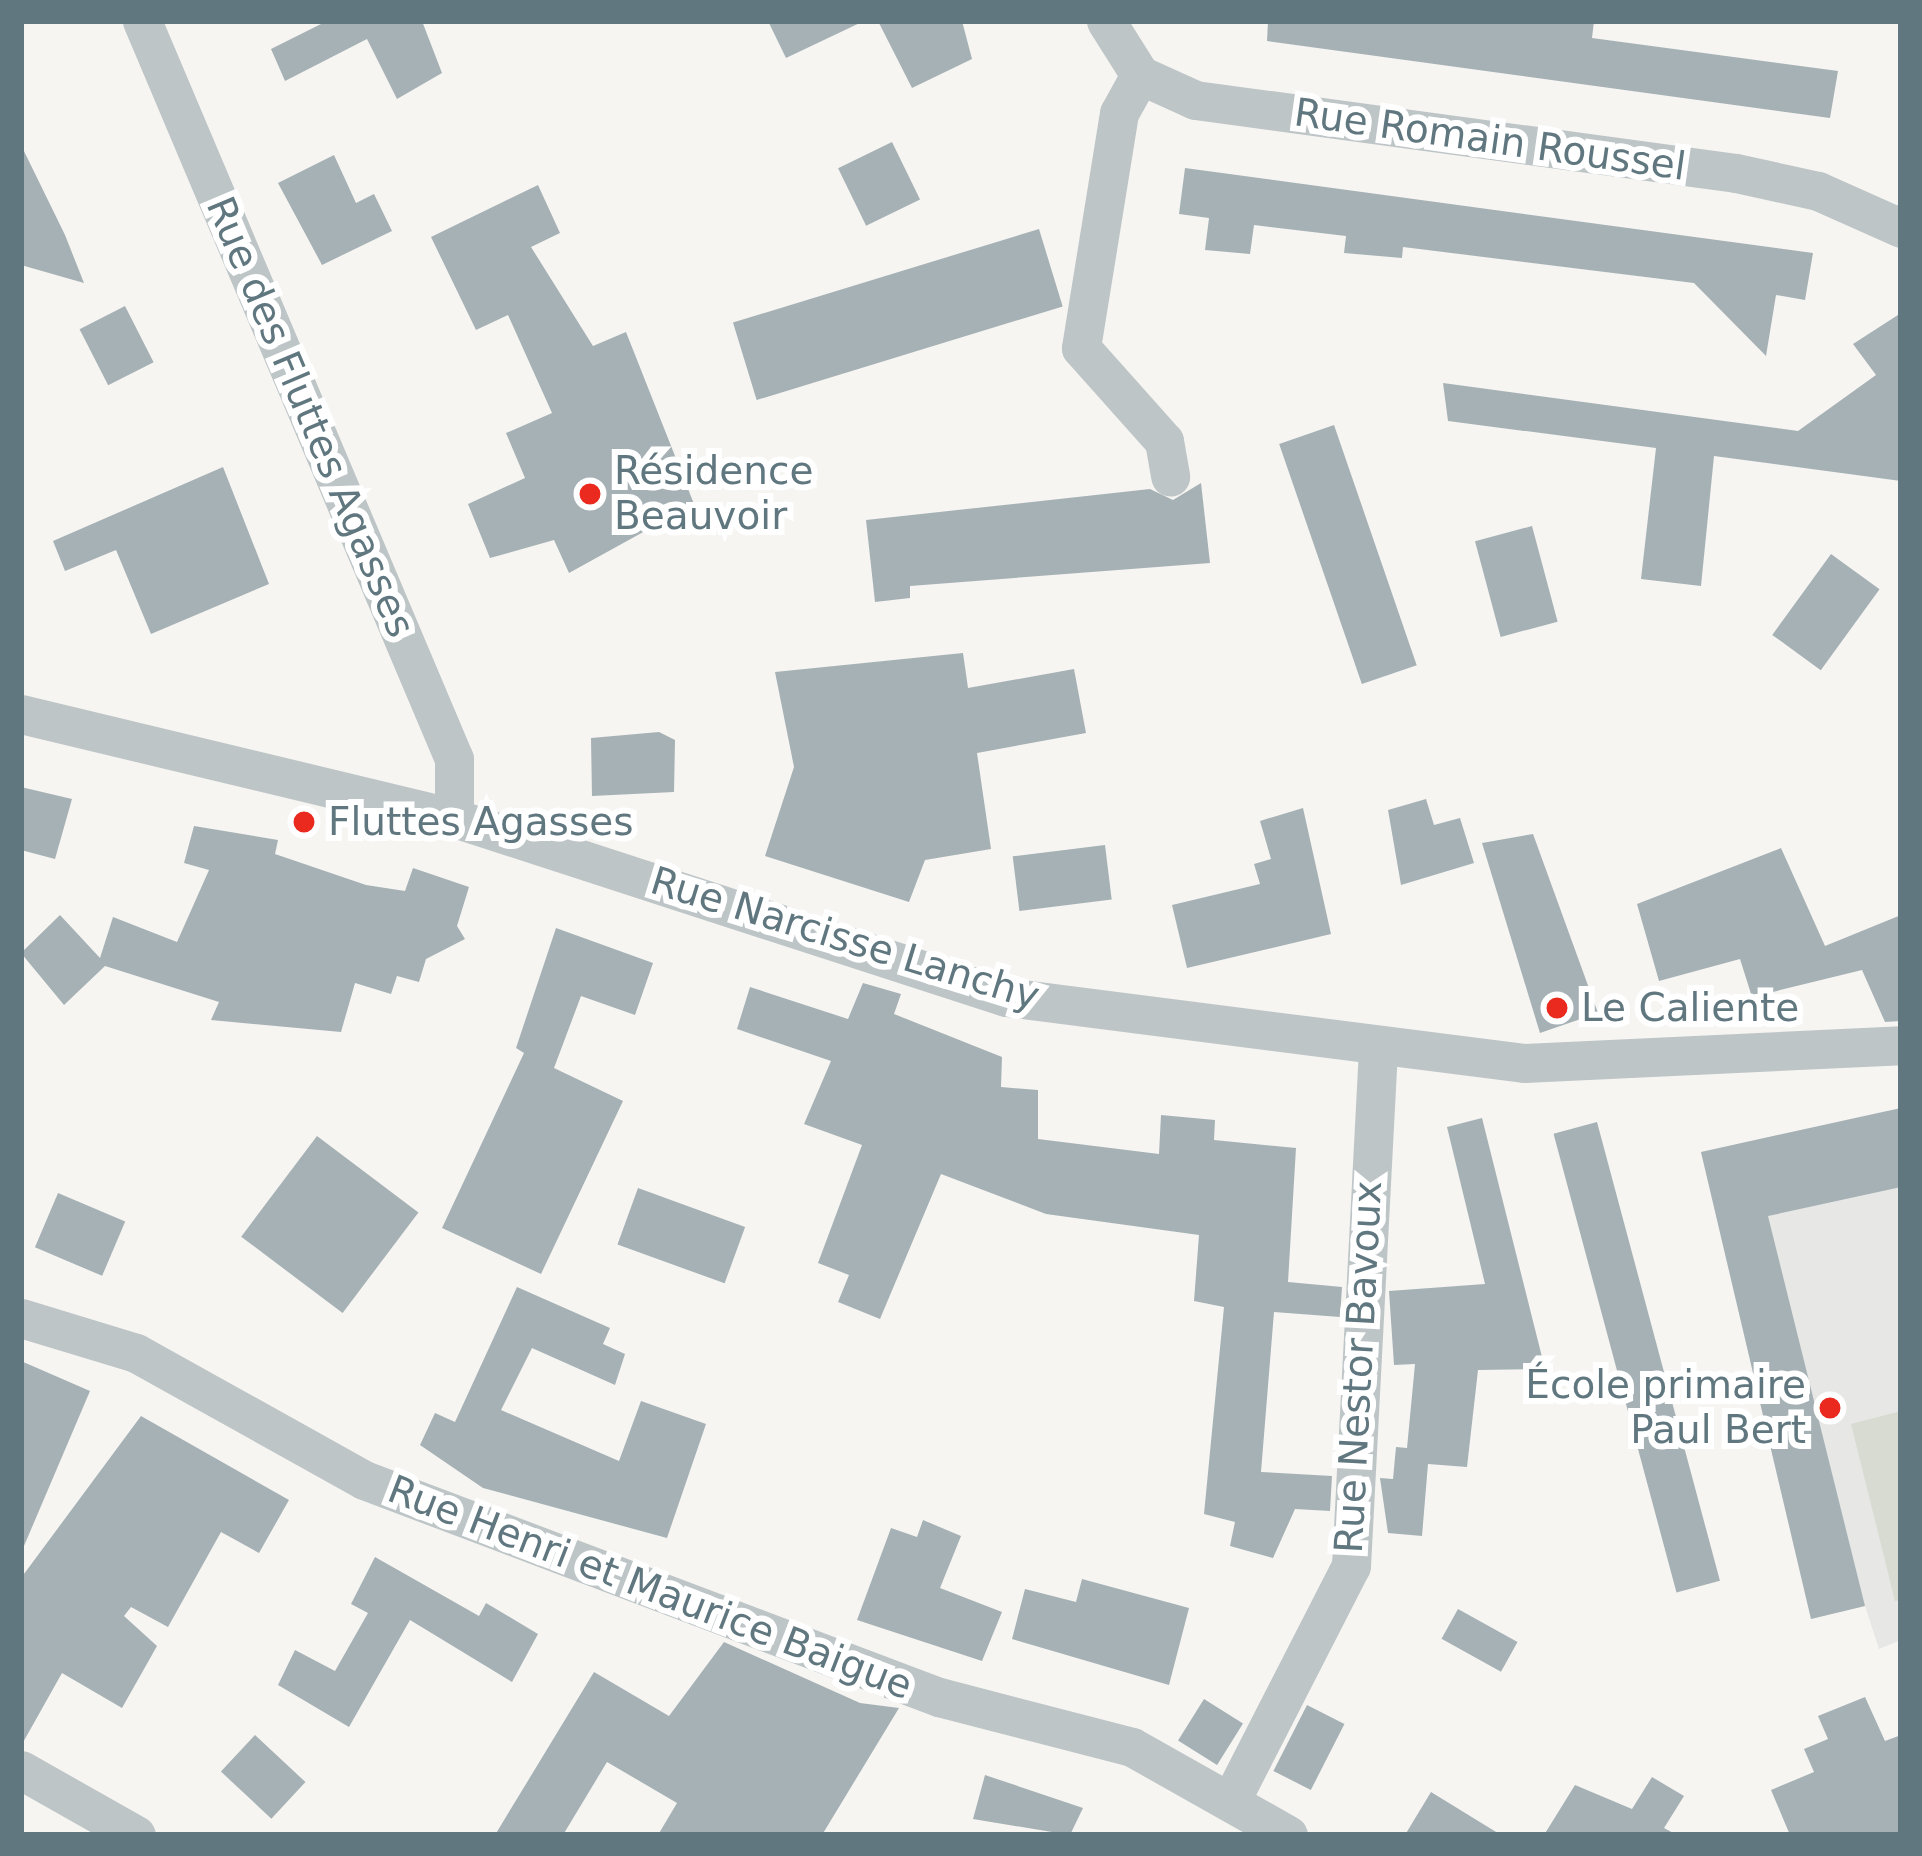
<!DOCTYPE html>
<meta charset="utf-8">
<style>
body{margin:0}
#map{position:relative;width:1922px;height:1856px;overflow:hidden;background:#f6f5f2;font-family:"DejaVu Sans",sans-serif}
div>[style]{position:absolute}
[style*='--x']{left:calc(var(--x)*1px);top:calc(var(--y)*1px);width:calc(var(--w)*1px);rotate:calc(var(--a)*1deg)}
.built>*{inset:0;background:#e7e7e6}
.green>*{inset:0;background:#d7dbd1}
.building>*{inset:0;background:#a6b1b5;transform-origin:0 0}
.street>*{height:39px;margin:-19.5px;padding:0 19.5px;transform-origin:19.5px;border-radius:19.5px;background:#bec5c7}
.dots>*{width:33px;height:33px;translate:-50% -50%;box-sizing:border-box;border:6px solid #fff;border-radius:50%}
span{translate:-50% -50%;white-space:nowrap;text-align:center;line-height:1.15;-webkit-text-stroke:12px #fff;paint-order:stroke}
.street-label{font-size:39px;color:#60777f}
.poi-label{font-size:39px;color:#60777f}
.left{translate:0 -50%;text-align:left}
.right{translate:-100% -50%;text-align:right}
.frame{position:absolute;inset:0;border:24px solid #60777f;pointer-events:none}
</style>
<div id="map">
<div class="built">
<div style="clip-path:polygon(1886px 1111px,1901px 1175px,1901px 1640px,1879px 1649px,1865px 1606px,1811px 1619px,1701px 1152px)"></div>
</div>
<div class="green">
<div style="clip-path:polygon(1901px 1411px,1901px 1600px,1895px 1601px,1851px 1424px)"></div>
</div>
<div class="building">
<div style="clip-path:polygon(327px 21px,422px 21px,442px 73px,397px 99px,367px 39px,285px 81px,271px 49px)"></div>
<div style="clip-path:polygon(768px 21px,864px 21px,786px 58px)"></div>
<div style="clip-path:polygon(878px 21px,962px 21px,972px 59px,912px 88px)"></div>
<div style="clip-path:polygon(1268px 21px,1594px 21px,1592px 38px,1838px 71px,1830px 118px,1267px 41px)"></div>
<div style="left:892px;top:142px;width:64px;height:60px;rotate:64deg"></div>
<div style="clip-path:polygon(21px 145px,65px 235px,84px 283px,21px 265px)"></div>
<div style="clip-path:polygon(334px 155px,356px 203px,374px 194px,392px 231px,322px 265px,278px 183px)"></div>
<div style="clip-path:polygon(1185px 168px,1813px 253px,1805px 300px,1776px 295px,1766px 356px,1694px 283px,1403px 247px,1402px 258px,1344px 253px,1346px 236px,1254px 225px,1250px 254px,1205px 250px,1209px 218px,1179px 214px)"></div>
<div style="clip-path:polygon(538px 185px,560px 233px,531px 247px,593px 346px,626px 332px,694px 504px,569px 573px,554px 540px,490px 558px,468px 504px,525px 478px,506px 433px,552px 413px,508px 315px,476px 330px,431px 237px)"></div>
<div style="left:1039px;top:229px;width:81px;height:320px;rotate:73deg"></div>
<div style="left:125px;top:306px;width:63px;height:51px;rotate:63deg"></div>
<div style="clip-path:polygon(1901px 313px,1901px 481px,1714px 456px,1701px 586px,1641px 579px,1656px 448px,1448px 421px,1443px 383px,1798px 431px,1876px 375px,1853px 344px)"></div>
<div style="left:1334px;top:425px;width:254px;height:58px;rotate:71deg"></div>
<div style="clip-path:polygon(223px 467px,269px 584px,151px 634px,116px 550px,65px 571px,53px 541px)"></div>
<div style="clip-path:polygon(1201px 483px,1210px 563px,910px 586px,910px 598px,875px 602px,866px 520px,1150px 489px,1173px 500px)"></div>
<div style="left:1532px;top:526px;width:99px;height:59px;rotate:75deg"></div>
<div style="left:1831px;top:554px;width:60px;height:100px;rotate:36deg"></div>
<div style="clip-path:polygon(963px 653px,968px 688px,1074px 669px,1086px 733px,977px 753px,991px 849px,925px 860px,909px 902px,765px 856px,794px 767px,775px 672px)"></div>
<div style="clip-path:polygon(659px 732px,675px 740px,674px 792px,592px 796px,591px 738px)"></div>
<div style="clip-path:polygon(21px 787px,72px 799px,55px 859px,21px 850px)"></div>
<div style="clip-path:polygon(1426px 799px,1434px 825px,1460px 818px,1474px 863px,1401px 885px,1388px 810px)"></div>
<div style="clip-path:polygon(1303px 808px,1331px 934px,1187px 968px,1172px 905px,1260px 884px,1254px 864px,1271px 859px,1260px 821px)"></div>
<div style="clip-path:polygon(194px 826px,278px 840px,275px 854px,366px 885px,405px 891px,413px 868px,469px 887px,457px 926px,465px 939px,426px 959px,419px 982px,397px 976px,391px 994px,355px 983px,341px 1032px,211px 1020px,219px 1002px,105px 966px,64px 1005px,21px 953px,60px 915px,100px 958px,113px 917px,177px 942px,209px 870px,184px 863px)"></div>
<div style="clip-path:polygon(1533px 834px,1598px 1013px,1540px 1033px,1482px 843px)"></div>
<div style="left:1105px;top:845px;width:55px;height:93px;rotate:83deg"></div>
<div style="clip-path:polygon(1781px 848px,1825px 946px,1901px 915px,1901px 1021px,1885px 1022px,1862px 970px,1752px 997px,1740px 959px,1659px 981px,1637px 904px)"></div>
<div style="clip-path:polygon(556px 928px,653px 963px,635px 1015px,581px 996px,554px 1068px,623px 1101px,541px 1274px,442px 1228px,524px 1053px,516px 1048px)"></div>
<div style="clip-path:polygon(863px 983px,901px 994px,894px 1014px,1002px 1057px,1001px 1087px,1038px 1090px,1038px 1139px,1159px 1154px,1161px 1115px,1215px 1120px,1214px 1140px,1296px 1148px,1288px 1282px,1342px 1287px,1340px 1317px,1274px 1312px,1261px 1472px,1332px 1476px,1330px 1511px,1295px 1509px,1273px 1558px,1230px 1546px,1235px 1522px,1204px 1514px,1224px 1307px,1194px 1301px,1199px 1235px,1046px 1214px,941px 1174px,880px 1319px,838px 1302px,849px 1275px,818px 1263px,862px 1145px,804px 1124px,831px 1061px,737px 1029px,750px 987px,848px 1019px)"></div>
<div style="clip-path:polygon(1901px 1108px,1901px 1187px,1768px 1216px,1865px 1606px,1811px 1619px,1701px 1152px)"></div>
<div style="clip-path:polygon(1482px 1118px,1545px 1369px,1478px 1370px,1467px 1467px,1428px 1464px,1422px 1536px,1388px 1533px,1380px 1478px,1393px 1479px,1396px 1447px,1407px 1448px,1415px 1364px,1394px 1365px,1389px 1291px,1485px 1284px,1447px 1127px)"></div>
<div style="left:1597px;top:1122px;width:475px;height:45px;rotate:75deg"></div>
<div style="left:317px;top:1136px;width:127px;height:126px;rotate:37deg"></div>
<div style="left:638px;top:1188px;width:114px;height:60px;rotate:20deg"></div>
<div style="left:58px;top:1193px;width:73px;height:59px;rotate:23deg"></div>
<div style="clip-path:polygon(517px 1287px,610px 1328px,603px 1344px,625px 1354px,615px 1385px,532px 1348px,501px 1410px,619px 1461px,641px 1401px,706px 1424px,667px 1538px,483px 1488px,420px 1445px,435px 1413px,455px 1422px)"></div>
<div style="clip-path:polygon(21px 1361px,90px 1391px,21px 1553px)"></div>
<div style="clip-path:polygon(141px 1416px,289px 1500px,259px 1553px,221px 1532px,168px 1627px,131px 1607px,124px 1616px,157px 1646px,122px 1708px,62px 1673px,21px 1746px,21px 1578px)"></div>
<div style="clip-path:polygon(923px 1520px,961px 1536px,940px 1588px,1002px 1612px,982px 1661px,857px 1620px,891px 1528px,917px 1537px)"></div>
<div style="clip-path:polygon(375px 1557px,479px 1616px,486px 1603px,538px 1634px,512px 1682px,410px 1620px,349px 1727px,278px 1685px,295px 1650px,335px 1671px,368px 1613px,351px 1604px)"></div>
<div style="clip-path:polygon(1082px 1579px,1189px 1608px,1169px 1685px,1012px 1639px,1025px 1589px,1076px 1602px)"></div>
<div style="left:1458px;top:1609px;width:68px;height:34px;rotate:29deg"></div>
<div style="clip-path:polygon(724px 1642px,860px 1703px,899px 1708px,822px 1835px,658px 1835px,677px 1803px,607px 1762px,563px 1835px,495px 1835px,594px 1672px,669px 1716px)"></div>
<div style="clip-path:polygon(1865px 1697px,1885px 1741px,1901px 1735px,1901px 1835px,1790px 1835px,1771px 1790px,1814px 1772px,1804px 1749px,1828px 1739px,1818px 1716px)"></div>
<div style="left:1204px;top:1699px;width:46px;height:49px;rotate:32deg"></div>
<div style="left:1307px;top:1705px;width:42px;height:74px;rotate:27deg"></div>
<div style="left:255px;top:1735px;width:69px;height:50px;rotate:43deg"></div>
<div style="clip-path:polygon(985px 1775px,1083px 1808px,1070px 1835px,973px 1819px)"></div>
<div style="clip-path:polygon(1652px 1777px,1684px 1796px,1664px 1828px,1677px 1835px,1544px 1835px,1575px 1785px,1632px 1809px)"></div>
<div style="clip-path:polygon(1431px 1792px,1501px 1835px,1405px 1835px)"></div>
</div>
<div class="street">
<div style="--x:142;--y:21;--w:801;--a:67.08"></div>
<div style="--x:454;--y:759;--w:59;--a:90"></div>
<div style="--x:1106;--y:21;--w:64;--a:57.8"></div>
<div style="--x:1140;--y:75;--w:60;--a:24.4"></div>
<div style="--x:1195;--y:100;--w:546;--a:7.68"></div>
<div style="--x:1736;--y:173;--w:84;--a:12.4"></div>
<div style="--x:1818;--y:191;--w:91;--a:24"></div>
<div style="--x:1140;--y:75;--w:43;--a:118.9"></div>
<div style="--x:1119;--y:113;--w:238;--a:99.2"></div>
<div style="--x:1081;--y:348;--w:125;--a:48.3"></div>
<div style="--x:1164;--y:441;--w:36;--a:80"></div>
<div style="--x:21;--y:714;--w:445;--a:13.5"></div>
<div style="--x:454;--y:818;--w:580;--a:17.97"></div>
<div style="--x:1006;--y:997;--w:522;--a:7.26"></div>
<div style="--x:1524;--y:1063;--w:377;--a:-2.7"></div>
<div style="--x:21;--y:1318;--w:120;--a:16.9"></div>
<div style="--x:136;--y:1353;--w:261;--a:29.1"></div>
<div style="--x:364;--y:1480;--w:615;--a:20.68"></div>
<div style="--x:939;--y:1697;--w:199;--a:14.5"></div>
<div style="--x:1132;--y:1747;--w:179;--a:29.4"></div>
<div style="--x:21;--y:1770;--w:132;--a:29.5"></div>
<div style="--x:1230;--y:1802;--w:265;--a:-62.9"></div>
<div style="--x:1351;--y:1566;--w:518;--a:-87.01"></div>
</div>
<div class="dots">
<div style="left:590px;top:494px;background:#ea291f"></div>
<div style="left:304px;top:822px;background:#ea291f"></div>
<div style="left:1557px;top:1008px;background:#ea291f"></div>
<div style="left:1830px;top:1408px;background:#ea291f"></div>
</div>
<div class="street-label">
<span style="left:1490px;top:140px;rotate:8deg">Rue Romain Roussel</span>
<span style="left:310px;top:417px;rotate:67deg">Rue des Fluttes Agasses</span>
<span style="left:845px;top:939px;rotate:17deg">Rue Narcisse Lanchy</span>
<span style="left:1359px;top:1367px;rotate:-87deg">Rue Nestor Bavoux</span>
<span style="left:650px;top:1588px;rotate:21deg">Rue Henri et Maurice Baigue</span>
</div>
<div class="poi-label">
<span class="left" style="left:614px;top:494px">Résidence<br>Beauvoir</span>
<span class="left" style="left:328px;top:822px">Fluttes Agasses</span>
<span class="left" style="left:1581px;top:1008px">Le Caliente</span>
<span class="right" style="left:1806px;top:1408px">École primaire<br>Paul Bert</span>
</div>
<div class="frame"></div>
</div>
